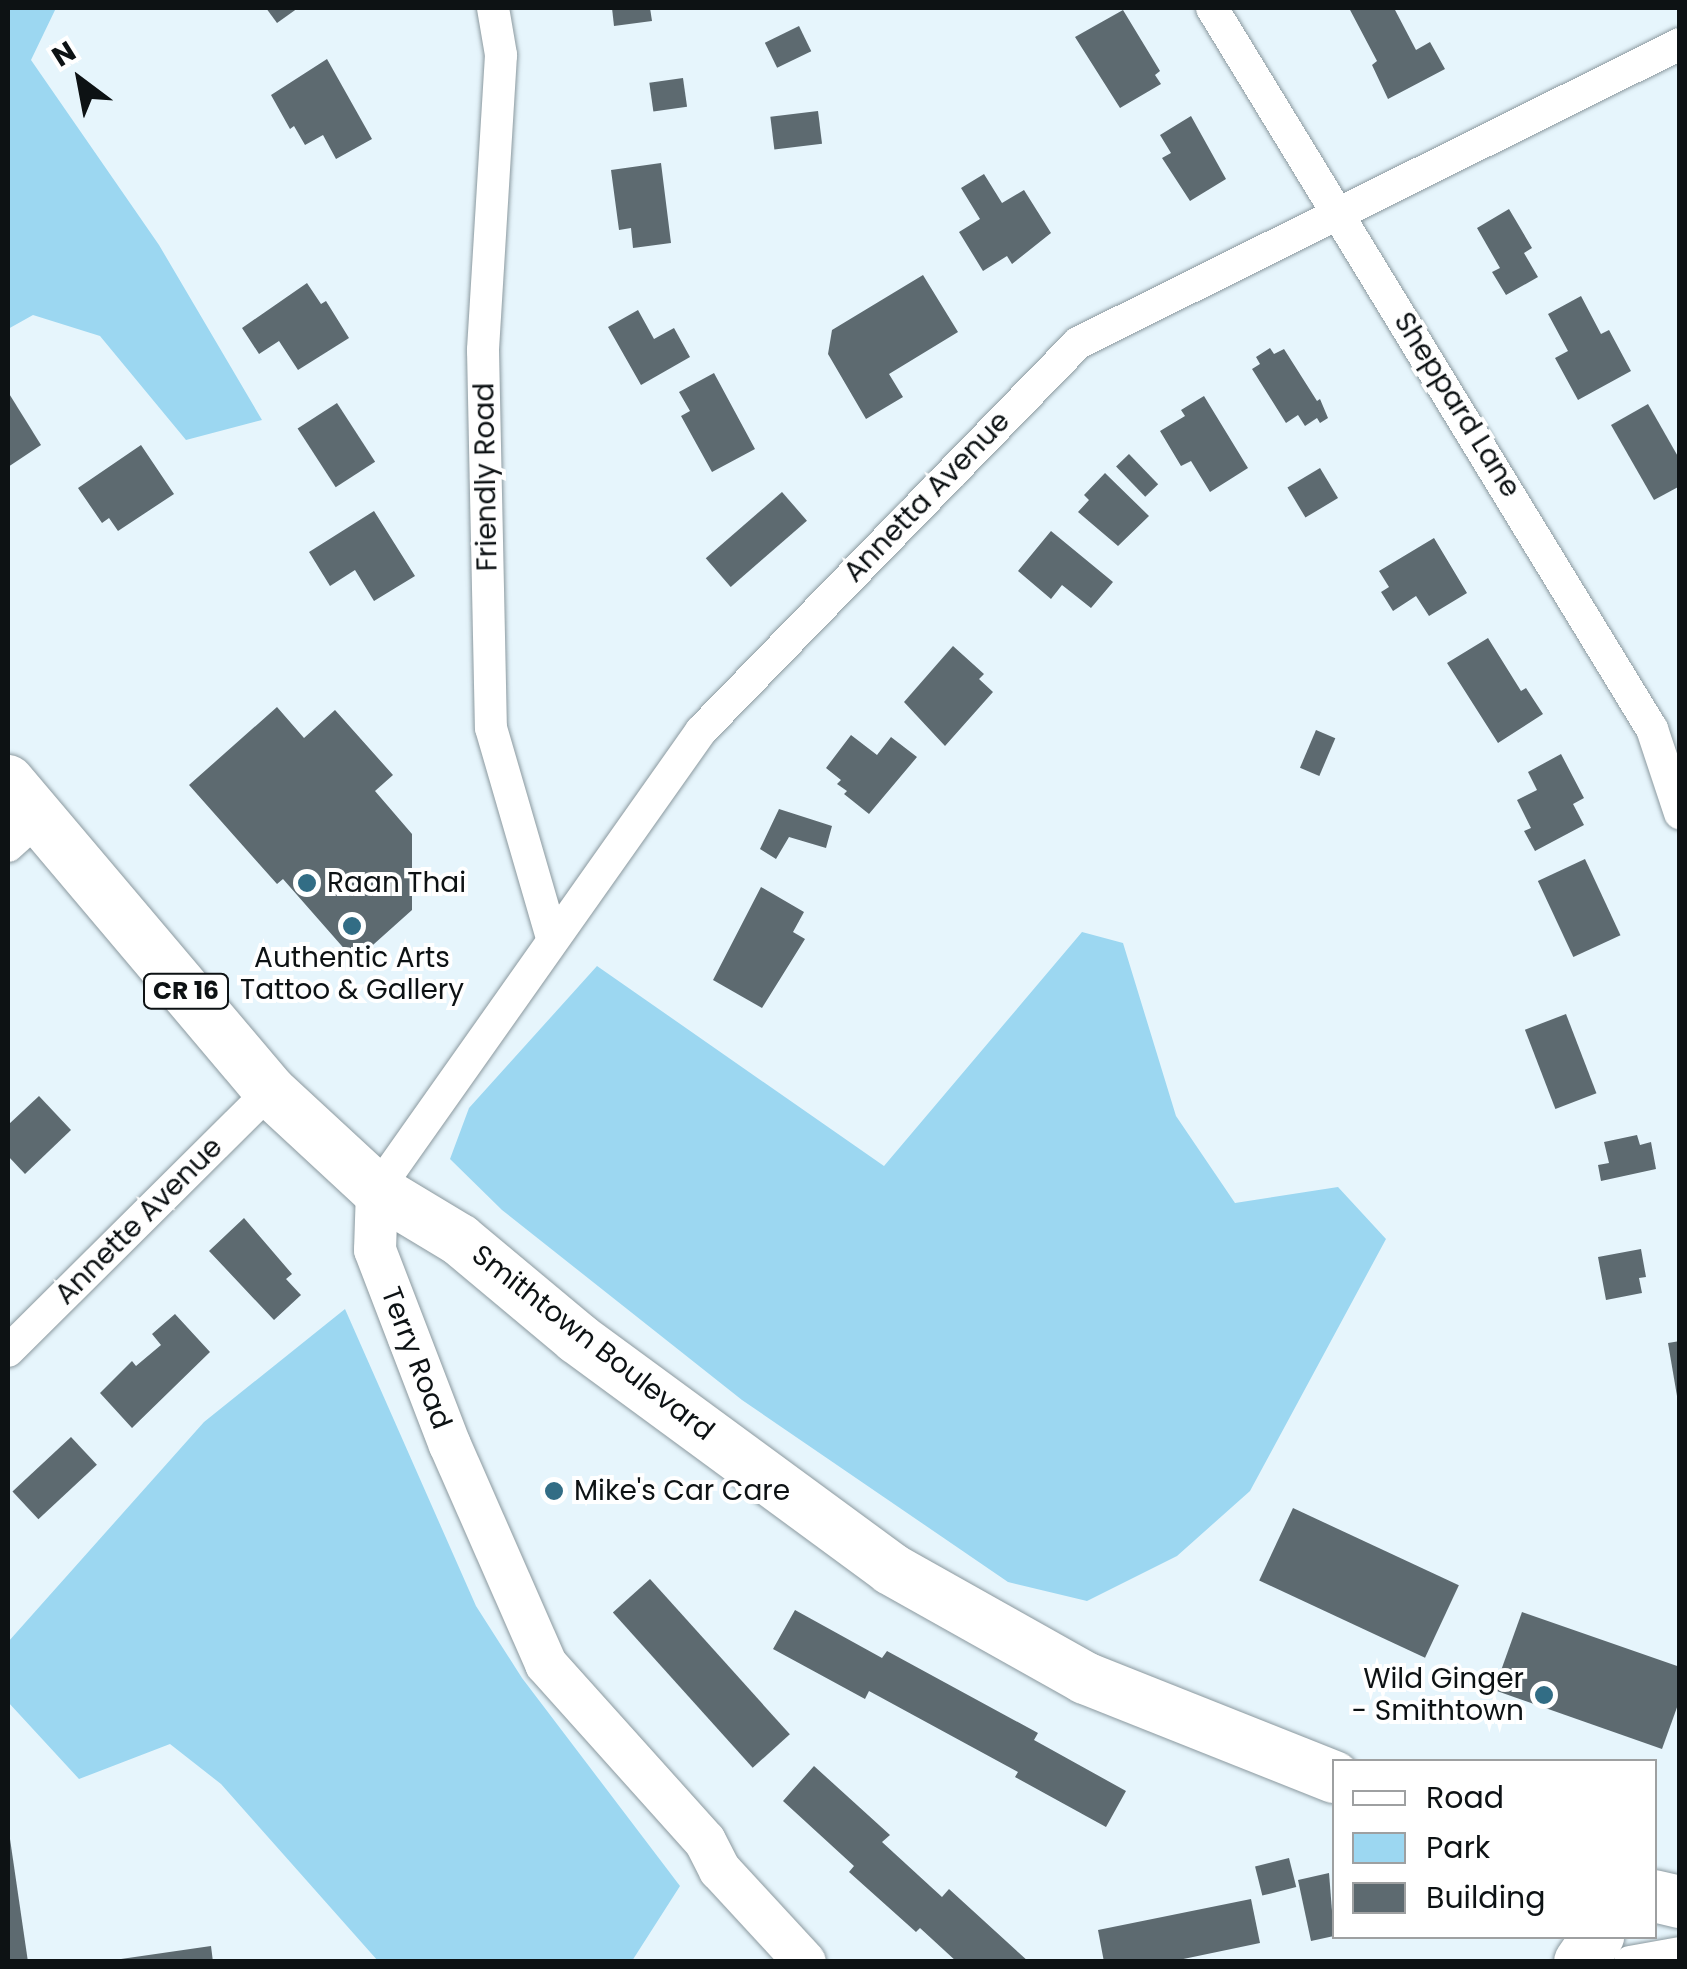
<!DOCTYPE html>
<style>
body{margin:0}
#map{position:relative;width:1687px;height:1969px;overflow:hidden;background:#e6f5fc;font-family:Poppins,sans-serif}
div>[style]{position:absolute}
[style*='--x']{left:calc(var(--x)*1px);top:calc(var(--y)*1px);width:calc(var(--w)*1px);rotate:calc(var(--a)*1deg)}
.green>*{inset:0;background:#9cd7f1}
.building>*{inset:0;background:#5d6a70;transform-origin:0 0}
.roads{filter:drop-shadow(0 0 2px #8b999f) drop-shadow(0 0 2px #8b999f)}
.minor>*{height:32px;margin:-16px;padding:0 16px;transform-origin:16px;border-radius:16px;background:#fff}
.tertiary>*{height:42px;margin:-21px;padding:0 21px;transform-origin:21px;border-radius:21px;background:#fff}
.primary>*{height:52px;margin:-26px;padding:0 26px;transform-origin:26px;border-radius:26px;background:#fff}
.dots>*{width:28px;height:28px;translate:-50% -50%;box-sizing:border-box;border:5px solid #fff;border-radius:50%}
span{translate:-50% -50%;white-space:nowrap;text-align:center;line-height:1.15;-webkit-text-stroke:8px #fff;paint-order:stroke}
.shield-label span{padding:2px 8px;background:#fff;border:2px solid;border-radius:8px;-webkit-text-stroke-width:0}
.shield-label{font-size:25px;color:#0d1214;font-weight:700}
.street-label{font-size:28px;color:#0d1214}
.poi-label{font-size:28px;color:#0d1214}
.left{translate:0 -50%;text-align:left}
.right{translate:-100% -50%;text-align:right}
.frame{position:absolute;inset:0;border:10px solid #0d1214;pointer-events:none}
.legend{position:absolute;left:1332px;top:1759px;width:325px;height:180px;box-sizing:border-box;background:#fff;border:2px solid #9ea0a1;margin:0;padding:12px 18px;list-style:none;font-size:30px;color:#0d1214}
.legend li{display:flex;align-items:center;gap:20px;height:50px}
.legend b{width:50px;border:2px solid #9ea0a1}
.north{position:absolute;left:30px;top:30px;width:100px;height:100px;-webkit-text-stroke:8px #fff;paint-order:stroke;rotate:328deg;font-size:28px;font-weight:700;line-height:40px;text-align:center;color:#0d1214}
.north::after{content:'';display:block;margin:auto;width:35px;height:45px;background:#0d1214;clip-path:polygon(50% 0,100% 100%,50% 72%,0 100%)}
</style>
<div id="map">
<div class="green">
<div style="clip-path:polygon(8px 8px,56px 8px,31px 60px,159px 245px,262px 420px,186px 440px,100px 336px,33px 315px,8px 329px)"></div>
<div style="clip-path:polygon(1082px 932px,1123px 943px,1176px 1116px,1235px 1203px,1338px 1187px,1386px 1239px,1250px 1491px,1177px 1556px,1087px 1601px,1008px 1582px,742px 1400px,502px 1210px,450px 1159px,469px 1108px,597px 966px,884px 1166px)"></div>
<div style="clip-path:polygon(345px 1309px,476px 1606px,522px 1678px,680px 1886px,632px 1961px,378px 1961px,221px 1784px,170px 1744px,79px 1779px,8px 1702px,8px 1642px,204px 1422px)"></div>
</div>
<div class="building">
<div style="clip-path:polygon(266px 8px,298px 8px,277px 23px)"></div>
<div style="clip-path:polygon(612px 8px,650px 8px,652px 21px,614px 26px)"></div>
<div style="clip-path:polygon(1349px 8px,1394px 8px,1416px 50px,1430px 42px,1445px 69px,1388px 99px,1372px 65px,1377px 61px)"></div>
<div style="clip-path:polygon(1123px 10px,1160px 71px,1155px 75px,1161px 84px,1120px 108px,1075px 37px)"></div>
<div style="left:799px;top:26px;width:28px;height:38px;rotate:64deg"></div>
<div style="clip-path:polygon(327px 59px,372px 139px,336px 159px,323px 135px,305px 145px,294px 126px,290px 129px,271px 95px)"></div>
<div style="left:683px;top:78px;width:29px;height:34px;rotate:82deg"></div>
<div style="left:818px;top:111px;width:33px;height:48px;rotate:83deg"></div>
<div style="clip-path:polygon(1191px 116px,1226px 179px,1190px 201px,1162px 158px,1171px 153px,1160px 135px)"></div>
<div style="clip-path:polygon(661px 163px,671px 243px,633px 248px,631px 228px,619px 230px,611px 170px)"></div>
<div style="clip-path:polygon(984px 174px,1002px 203px,1024px 190px,1051px 233px,1012px 264px,1007px 256px,983px 271px,959px 232px,980px 219px,961px 188px)"></div>
<div style="clip-path:polygon(1509px 209px,1532px 248px,1524px 253px,1538px 277px,1506px 295px,1492px 272px,1500px 268px,1477px 228px)"></div>
<div style="clip-path:polygon(923px 275px,958px 332px,889px 374px,903px 397px,866px 419px,828px 354px,832px 330px)"></div>
<div style="clip-path:polygon(307px 283px,321px 304px,326px 301px,349px 338px,298px 370px,279px 341px,259px 354px,242px 328px)"></div>
<div style="clip-path:polygon(1581px 296px,1601px 334px,1609px 330px,1631px 371px,1578px 400px,1555px 358px,1568px 351px,1548px 314px)"></div>
<div style="clip-path:polygon(638px 310px,654px 339px,674px 328px,690px 357px,641px 385px,608px 327px)"></div>
<div style="clip-path:polygon(1270px 348px,1274px 354px,1284px 349px,1317px 401px,1320px 399px,1328px 418px,1320px 423px,1317px 418px,1305px 426px,1298px 415px,1286px 423px,1252px 369px,1260px 364px,1256px 357px)"></div>
<div style="clip-path:polygon(714px 373px,755px 449px,712px 472px,681px 416px,690px 411px,679px 392px)"></div>
<div style="clip-path:polygon(8px 392px,41px 445px,8px 467px)"></div>
<div style="clip-path:polygon(1204px 396px,1248px 468px,1210px 492px,1191px 461px,1181px 466px,1160px 431px,1185px 416px,1181px 410px)"></div>
<div style="left:337px;top:403px;width:70px;height:47px;rotate:57deg"></div>
<div style="clip-path:polygon(1648px 404px,1680px 460px,1680px 486px,1654px 500px,1611px 425px)"></div>
<div style="clip-path:polygon(141px 445px,174px 494px,118px 531px,109px 518px,102px 523px,78px 488px)"></div>
<div style="left:1129px;top:454px;width:42px;height:18px;rotate:46deg"></div>
<div style="left:1320px;top:468px;width:35px;height:38px;rotate:59deg"></div>
<div style="clip-path:polygon(1105px 473px,1149px 516px,1118px 546px,1078px 512px,1089px 500px,1084px 495px)"></div>
<div style="left:782px;top:492px;width:38px;height:101px;rotate:49deg"></div>
<div style="clip-path:polygon(374px 511px,415px 576px,374px 601px,355px 570px,330px 586px,309px 552px)"></div>
<div style="clip-path:polygon(1051px 531px,1113px 582px,1091px 608px,1062px 585px,1051px 599px,1018px 571px)"></div>
<div style="clip-path:polygon(1434px 538px,1467px 593px,1429px 616px,1416px 596px,1393px 611px,1381px 592px,1389px 587px,1379px 571px)"></div>
<div style="clip-path:polygon(1488px 638px,1521px 691px,1526px 688px,1543px 714px,1498px 743px,1447px 663px)"></div>
<div style="clip-path:polygon(953px 646px,984px 674px,979px 679px,993px 692px,945px 746px,904px 702px)"></div>
<div style="clip-path:polygon(277px 707px,304px 738px,335px 710px,393px 775px,375px 791px,412px 834px,412px 910px,355px 961px,283px 879px,277px 884px,189px 785px)"></div>
<div style="left:1316px;top:730px;width:21px;height:41px;rotate:23deg"></div>
<div style="clip-path:polygon(851px 735px,877px 755px,891px 737px,917px 757px,869px 814px,844px 794px,847px 791px,837px 784px,841px 780px,826px 768px)"></div>
<div style="clip-path:polygon(1561px 754px,1584px 798px,1573px 804px,1584px 825px,1535px 851px,1524px 831px,1531px 828px,1517px 800px,1537px 790px,1528px 772px)"></div>
<div style="clip-path:polygon(779px 809px,832px 826px,826px 848px,789px 837px,776px 859px,760px 849px)"></div>
<div style="left:1585px;top:859px;width:84px;height:52px;rotate:65deg"></div>
<div style="clip-path:polygon(761px 887px,804px 912px,793px 932px,805px 939px,762px 1008px,713px 980px)"></div>
<div style="left:1566px;top:1014px;width:85px;height:44px;rotate:69deg"></div>
<div style="clip-path:polygon(39px 1096px,71px 1130px,25px 1174px,8px 1156px,8px 1125px)"></div>
<div style="clip-path:polygon(1637px 1135px,1640px 1145px,1651px 1142px,1656px 1169px,1601px 1181px,1598px 1165px,1609px 1163px,1604px 1142px)"></div>
<div style="clip-path:polygon(244px 1218px,292px 1274px,286px 1279px,301px 1295px,274px 1320px,209px 1251px)"></div>
<div style="clip-path:polygon(1641px 1249px,1646px 1277px,1639px 1278px,1642px 1293px,1606px 1300px,1598px 1257px)"></div>
<div style="clip-path:polygon(175px 1314px,210px 1352px,132px 1428px,100px 1393px,132px 1361px,136px 1366px,161px 1345px,152px 1334px)"></div>
<div style="clip-path:polygon(1680px 1341px,1680px 1396px,1677px 1396px,1668px 1343px)"></div>
<div style="left:71px;top:1437px;width:38px;height:80px;rotate:47deg"></div>
<div style="left:1293px;top:1508px;width:183px;height:80px;rotate:25deg"></div>
<div style="left:650px;top:1579px;width:209px;height:50px;rotate:48deg"></div>
<div style="clip-path:polygon(795px 1610px,882px 1658px,887px 1651px,1038px 1733px,1034px 1740px,1126px 1791px,1106px 1827px,1015px 1777px,1018px 1772px,869px 1691px,865px 1699px,773px 1649px)"></div>
<div style="clip-path:polygon(1522px 1612px,1680px 1667px,1680px 1699px,1662px 1749px,1494px 1690px)"></div>
<div style="clip-path:polygon(814px 1766px,890px 1835px,882px 1842px,942px 1897px,949px 1889px,1029px 1962px,957px 1962px,920px 1928px,916px 1932px,849px 1872px,854px 1866px,783px 1801px)"></div>
<div style="clip-path:polygon(10px 1839px,28px 1962px,8px 1962px)"></div>
<div style="left:1289px;top:1858px;width:30px;height:35px;rotate:76deg"></div>
<div style="clip-path:polygon(1329px 1873px,1334px 1936px,1311px 1941px,1298px 1880px)"></div>
<div style="clip-path:polygon(1251px 1899px,1260px 1943px,1169px 1962px,1104px 1962px,1098px 1930px)"></div>
<div style="clip-path:polygon(211px 1946px,213px 1962px,121px 1962px,121px 1959px)"></div>
</div>
<div class="roads">
<div class="minor">
<div style="--x:493;--y:8;--w:48;--a:80.3"></div>
<div style="--x:501;--y:55;--w:296;--a:93.5"></div>
<div style="--x:483;--y:350;--w:378;--a:88.8"></div>
<div style="--x:491;--y:728;--w:219;--a:73.8"></div>
<div style="--x:1212;--y:8;--w:845;--a:58.61"></div>
<div style="--x:1652;--y:729;--w:89;--a:71.6"></div>
<div style="--x:8;--y:846;--w:43;--a:-42.2"></div>
<div style="--x:377;--y:1190;--w:562;--a:-54.78"></div>
<div style="--x:701;--y:731;--w:541;--a:-45.82"></div>
<div style="--x:1078;--y:343;--w:672;--a:-26.41"></div>
<div style="--x:8;--y:1351;--w:369;--a:-44.8"></div>
<div style="--x:1630;--y:1962;--w:51;--a:-10.2"></div>
</div>
<div class="tertiary">
<div style="--x:377;--y:1190;--w:60;--a:91.9"></div>
<div style="--x:375;--y:1250;--w:209;--a:69"></div>
<div style="--x:450;--y:1445;--w:239;--a:66.3"></div>
<div style="--x:546;--y:1664;--w:238;--a:48.1"></div>
<div style="--x:705;--y:1841;--w:33;--a:63"></div>
<div style="--x:720;--y:1870;--w:125;--a:47.3"></div>
</div>
<div class="primary">
<div style="--x:8;--y:781;--w:406;--a:49.8"></div>
<div style="--x:270;--y:1091;--w:146;--a:42.8"></div>
<div style="--x:377;--y:1190;--w:97;--a:31.1"></div>
<div style="--x:460;--y:1240;--w:153;--a:39.9"></div>
<div style="--x:577;--y:1338;--w:390;--a:36.3"></div>
<div style="--x:891;--y:1569;--w:223;--a:29.3"></div>
<div style="--x:1085;--y:1678;--w:268;--a:21.7"></div>
<div style="--x:1654;--y:1896;--w:27;--a:13"></div>
<div style="--x:1580;--y:1962;--w:32;--a:-55"></div>
</div>
</div>
<div class="dots">
<div style="left:307px;top:883px;background:#326d85"></div>
<div style="left:352px;top:926px;background:#326d85"></div>
<div style="left:554px;top:1491px;background:#326d85"></div>
<div style="left:1544px;top:1695px;background:#326d85"></div>
</div>
<div class="shield-label">
<span style="left:186px;top:991px">CR 16</span>
</div>
<div class="street-label">
<span style="left:1457px;top:405px;rotate:58deg">Sheppard Lane</span>
<span style="left:486px;top:477px;rotate:-91deg">Friendly Road</span>
<span style="left:927px;top:497px;rotate:-46deg">Annetta Avenue</span>
<span style="left:139px;top:1221px;rotate:-45deg">Annette Avenue</span>
<span style="left:593px;top:1343px;rotate:38deg">Smithtown Boulevard</span>
<span style="left:416px;top:1358px;rotate:69deg">Terry Road</span>
</div>
<div class="poi-label">
<span class="left" style="left:327px;top:883px">Raan Thai</span>
<span style="left:352px;top:974px">Authentic Arts<br>Tattoo &amp; Gallery</span>
<span class="left" style="left:574px;top:1491px">Mike's Car Care</span>
<span class="right" style="left:1524px;top:1695px">Wild Ginger<br>- Smithtown</span>
</div>
<div class="frame"></div>
<ul class="legend">
<li><b style="height:12px;background:#fff"></b>Road</li>
<li><b style="height:28px;background:#9cd7f1"></b>Park</li>
<li><b style="height:28px;background:#5d6a70"></b>Building</li>
</ul>
<div class="north">N</div>
</div>
